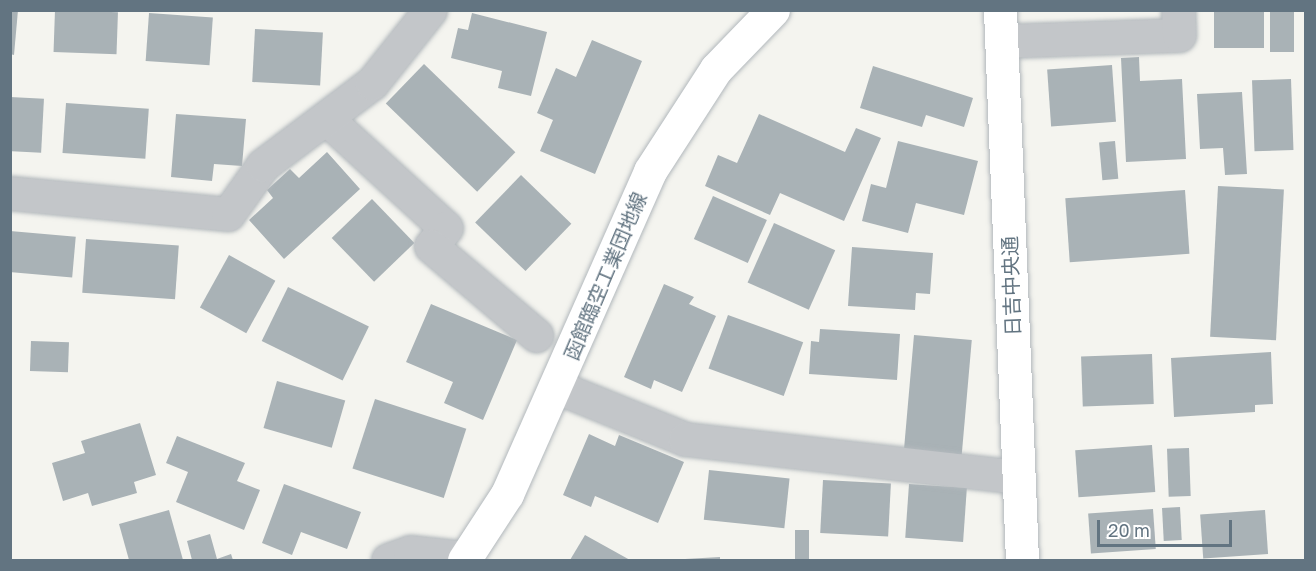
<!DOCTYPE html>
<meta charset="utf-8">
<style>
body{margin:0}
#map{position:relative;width:1316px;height:571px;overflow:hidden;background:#f4f4ef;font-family:"Golos Text","Noto Sans JP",sans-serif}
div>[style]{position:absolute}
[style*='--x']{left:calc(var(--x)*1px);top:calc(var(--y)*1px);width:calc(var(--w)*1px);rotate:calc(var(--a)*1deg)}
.building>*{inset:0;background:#a9b2b6;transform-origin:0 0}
.roads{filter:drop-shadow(0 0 2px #b2b8bc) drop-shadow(0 0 2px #b2b8bc)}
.street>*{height:33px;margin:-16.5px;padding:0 16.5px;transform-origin:16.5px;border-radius:16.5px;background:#c3c6c9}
.secondary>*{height:33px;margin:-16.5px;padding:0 16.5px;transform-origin:16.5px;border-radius:16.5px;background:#fff}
span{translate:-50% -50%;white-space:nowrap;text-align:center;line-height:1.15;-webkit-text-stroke:6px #fff;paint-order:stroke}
.street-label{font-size:20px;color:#627481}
.frame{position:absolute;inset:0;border:12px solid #627481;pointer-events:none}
.scale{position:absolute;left:1097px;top:520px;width:135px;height:27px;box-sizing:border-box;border:3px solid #627481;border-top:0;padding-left:8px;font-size:18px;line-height:21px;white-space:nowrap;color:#627481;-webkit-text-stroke:4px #fff;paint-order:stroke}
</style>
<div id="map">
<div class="building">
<div style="clip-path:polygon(10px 10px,18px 10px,14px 55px,10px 54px)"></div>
<div style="left:55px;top:10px;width:63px;height:42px;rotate:2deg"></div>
<div style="left:1214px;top:10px;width:50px;height:38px"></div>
<div style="left:1270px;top:10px;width:24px;height:42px"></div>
<div style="left:149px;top:13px;width:64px;height:48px;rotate:4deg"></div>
<div style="clip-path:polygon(472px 13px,547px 32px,531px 96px,498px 88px,502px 71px,451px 58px,458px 28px,468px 30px)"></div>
<div style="left:255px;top:29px;width:68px;height:53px;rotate:3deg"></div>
<div style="clip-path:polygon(592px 40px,642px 61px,595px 174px,540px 151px,553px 120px,537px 113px,556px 68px,576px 77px)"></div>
<div style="clip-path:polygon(1139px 57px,1140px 81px,1182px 79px,1186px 159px,1126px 162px,1121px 58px)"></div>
<div style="left:424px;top:64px;width:127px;height:55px;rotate:44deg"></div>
<div style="left:1112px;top:65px;width:57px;height:65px;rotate:86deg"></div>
<div style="clip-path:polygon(873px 66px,973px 98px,964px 127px,926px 115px,922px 127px,860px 108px)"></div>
<div style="left:1291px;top:79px;width:71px;height:39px;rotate:88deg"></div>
<div style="clip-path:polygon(1242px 92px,1247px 174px,1225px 175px,1223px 148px,1200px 149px,1197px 94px)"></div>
<div style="left:10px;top:97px;width:34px;height:54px;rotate:3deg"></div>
<div style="left:66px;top:103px;width:83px;height:50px;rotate:4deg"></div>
<div style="clip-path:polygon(176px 114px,246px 119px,242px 166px,214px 164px,212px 181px,171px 177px)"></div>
<div style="clip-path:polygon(759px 114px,845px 152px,856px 128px,881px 138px,844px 221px,780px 193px,770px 215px,705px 186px,718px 155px,737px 163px)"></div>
<div style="clip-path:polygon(898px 141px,978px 161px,964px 215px,916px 203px,908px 233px,862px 221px,871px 184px,886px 188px)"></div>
<div style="left:1115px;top:141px;width:38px;height:16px;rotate:85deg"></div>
<div style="clip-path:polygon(327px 152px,360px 189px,284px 259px,249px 220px,273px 198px,267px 190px,290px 169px,299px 178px)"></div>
<div style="left:521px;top:175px;width:70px;height:66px;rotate:44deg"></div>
<div style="left:1218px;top:186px;width:66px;height:151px;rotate:3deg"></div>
<div style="left:1185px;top:190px;width:64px;height:120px;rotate:86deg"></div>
<div style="left:713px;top:196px;width:59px;height:47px;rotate:24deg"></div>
<div style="left:372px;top:199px;width:61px;height:56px;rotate:46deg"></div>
<div style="left:774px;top:223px;width:67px;height:65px;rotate:24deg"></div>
<div style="left:10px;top:231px;width:66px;height:41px;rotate:5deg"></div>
<div style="left:86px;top:239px;width:93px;height:54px;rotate:4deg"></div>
<div style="clip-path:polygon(852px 247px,933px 253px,930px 294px,916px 293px,915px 310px,848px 306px)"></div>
<div style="left:229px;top:255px;width:53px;height:60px;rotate:29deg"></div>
<div style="clip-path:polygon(664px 284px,694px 297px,689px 304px,716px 316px,682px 392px,654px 380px,651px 389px,624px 377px)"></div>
<div style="left:288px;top:287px;width:90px;height:60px;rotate:26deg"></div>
<div style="clip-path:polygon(431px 304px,517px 340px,483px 420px,444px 403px,453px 382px,406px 362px)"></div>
<div style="left:728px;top:315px;width:80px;height:57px;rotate:20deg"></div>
<div style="clip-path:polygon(820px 329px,900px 334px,897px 380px,809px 374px,811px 341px,819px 342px)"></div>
<div style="left:914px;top:335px;width:58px;height:115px;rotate:5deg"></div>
<div style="left:31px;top:341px;width:38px;height:30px;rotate:2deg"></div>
<div style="clip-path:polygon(1271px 352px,1273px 404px,1255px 405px,1255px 412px,1174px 417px,1171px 358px)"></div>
<div style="left:1152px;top:354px;width:50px;height:71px;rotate:88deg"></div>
<div style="left:277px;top:381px;width:71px;height:49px;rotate:16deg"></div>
<div style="left:375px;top:399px;width:96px;height:73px;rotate:18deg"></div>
<div style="clip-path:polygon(140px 423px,156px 475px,134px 482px,137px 493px,92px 506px,88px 493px,63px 501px,52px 463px,85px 453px,81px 441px)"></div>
<div style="clip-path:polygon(589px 434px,615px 446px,619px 435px,684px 462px,658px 523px,595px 496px,591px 507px,563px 495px)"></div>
<div style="clip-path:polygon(177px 436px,245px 463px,237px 481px,260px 490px,244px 530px,176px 502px,188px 472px,166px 463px)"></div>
<div style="left:1152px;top:445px;width:47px;height:77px;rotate:86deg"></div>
<div style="left:1189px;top:448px;width:48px;height:22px;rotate:88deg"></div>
<div style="left:709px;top:470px;width:81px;height:50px;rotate:6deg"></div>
<div style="left:823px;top:480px;width:68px;height:53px;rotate:3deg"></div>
<div style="clip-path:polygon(284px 484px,361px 512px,347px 549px,301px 532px,292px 555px,262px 543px)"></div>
<div style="left:909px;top:484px;width:58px;height:54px;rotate:4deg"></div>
<div style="left:1180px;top:507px;width:33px;height:18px;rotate:87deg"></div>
<div style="left:1153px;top:509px;width:40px;height:65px;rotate:86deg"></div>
<div style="clip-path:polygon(169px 510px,183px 560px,129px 560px,119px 524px)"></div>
<div style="left:1265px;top:510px;width:44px;height:65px;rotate:86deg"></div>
<div style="left:795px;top:530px;width:14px;height:30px"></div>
<div style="clip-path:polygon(210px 534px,217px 559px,231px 554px,233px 560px,192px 560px,187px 541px)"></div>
<div style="clip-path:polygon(585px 535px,630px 560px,570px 560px)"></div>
<div style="clip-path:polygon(720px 557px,720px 560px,685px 560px,685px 559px)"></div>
</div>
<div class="roads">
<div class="street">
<div style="--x:1001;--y:41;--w:178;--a:-1.9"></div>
<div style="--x:1179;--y:35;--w:25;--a:-92"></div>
<div style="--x:327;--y:119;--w:161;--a:42.5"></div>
<div style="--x:446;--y:228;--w:23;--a:130"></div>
<div style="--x:431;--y:246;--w:138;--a:40.3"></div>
<div style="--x:10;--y:193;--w:219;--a:5.5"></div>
<div style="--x:228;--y:214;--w:60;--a:-54.5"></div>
<div style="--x:263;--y:165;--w:136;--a:-37"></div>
<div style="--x:372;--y:83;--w:93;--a:-51.5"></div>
<div style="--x:557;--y:387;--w:138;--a:22.1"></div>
<div style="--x:685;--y:439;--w:335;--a:6.5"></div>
<div style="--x:388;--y:560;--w:23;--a:-20"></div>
<div style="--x:410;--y:552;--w:55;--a:6.2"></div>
</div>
<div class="secondary">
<div style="--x:1000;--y:10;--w:550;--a:87.71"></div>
<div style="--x:464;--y:560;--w:79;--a:-56.9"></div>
<div style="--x:507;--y:494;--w:353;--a:-66.1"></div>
<div style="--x:650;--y:171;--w:121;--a:-57.1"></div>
<div style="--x:716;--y:69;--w:82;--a:-46"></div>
</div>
</div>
<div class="street-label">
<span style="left:605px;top:276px;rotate:-67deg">函館臨空工業団地線</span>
<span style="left:1011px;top:286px;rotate:-92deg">日吉中央通</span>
</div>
<div class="frame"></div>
<div class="scale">20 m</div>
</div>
